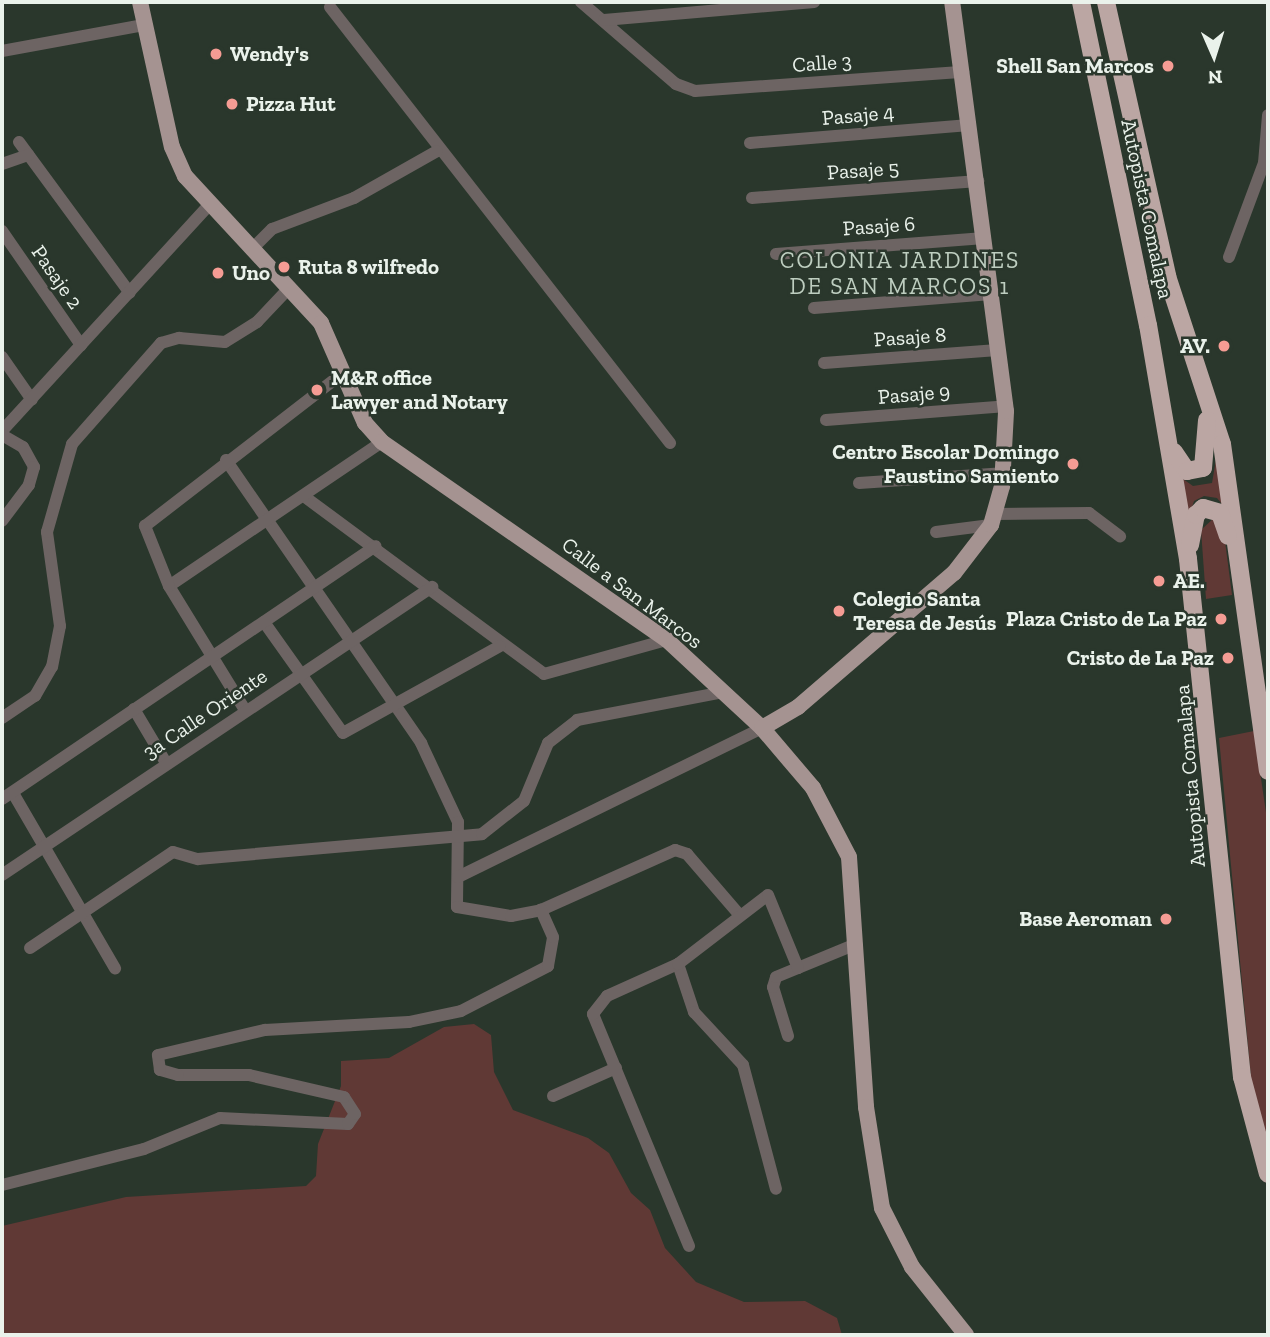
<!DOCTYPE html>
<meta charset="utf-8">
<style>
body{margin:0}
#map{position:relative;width:1270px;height:1337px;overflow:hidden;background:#2a372c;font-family:"Zilla Slab",serif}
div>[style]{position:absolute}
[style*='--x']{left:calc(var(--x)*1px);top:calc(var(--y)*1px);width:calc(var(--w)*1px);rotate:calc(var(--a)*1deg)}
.green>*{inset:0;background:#603935}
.minor>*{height:12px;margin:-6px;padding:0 6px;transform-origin:6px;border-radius:6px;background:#6d6463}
.major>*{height:16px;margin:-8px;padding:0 8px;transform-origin:8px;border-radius:8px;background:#a59391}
.highway>*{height:18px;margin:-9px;padding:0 9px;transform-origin:9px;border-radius:9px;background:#bba6a3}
.dots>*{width:19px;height:19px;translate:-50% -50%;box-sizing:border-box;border:4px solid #2a372c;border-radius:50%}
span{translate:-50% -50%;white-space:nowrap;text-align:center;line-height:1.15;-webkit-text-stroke:5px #2a372c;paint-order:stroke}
.poi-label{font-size:21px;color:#eaf2eb;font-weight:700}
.left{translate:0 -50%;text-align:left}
.right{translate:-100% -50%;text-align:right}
.street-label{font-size:21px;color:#eaf2eb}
.neighbourhood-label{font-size:23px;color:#becec0;letter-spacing:2px}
.frame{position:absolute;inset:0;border:4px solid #eaf2eb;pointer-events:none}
.north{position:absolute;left:1179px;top:21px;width:70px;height:70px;-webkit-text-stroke:5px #2a372c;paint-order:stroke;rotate:177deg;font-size:19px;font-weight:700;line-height:28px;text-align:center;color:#eaf2eb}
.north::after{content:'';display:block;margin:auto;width:24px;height:32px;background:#eaf2eb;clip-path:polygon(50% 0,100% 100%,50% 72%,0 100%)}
</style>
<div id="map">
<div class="green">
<div style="clip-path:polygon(1218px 448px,1229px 513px,1217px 498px,1204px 496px,1194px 501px,1188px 519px,1183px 479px,1193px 486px,1212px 483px)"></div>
<div style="clip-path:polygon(1215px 517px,1225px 541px,1232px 595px,1206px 599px,1201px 530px)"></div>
<div style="clip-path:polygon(1254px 731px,1268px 826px,1268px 1145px,1252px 1088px,1219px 738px)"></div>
<div style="clip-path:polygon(474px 1024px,491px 1035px,494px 1072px,513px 1110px,588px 1138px,609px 1153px,631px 1193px,650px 1210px,665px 1248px,696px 1282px,744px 1302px,805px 1301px,837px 1318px,842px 1335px,2px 1335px,2px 1226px,126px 1197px,306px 1186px,316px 1176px,318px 1144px,341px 1086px,341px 1061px,389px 1058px,444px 1027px)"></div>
</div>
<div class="minor">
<div style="--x:581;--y:2;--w:125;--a:40.8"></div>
<div style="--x:676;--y:84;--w:20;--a:20"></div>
<div style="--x:695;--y:91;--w:269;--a:-4.1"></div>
<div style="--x:330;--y:7;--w:553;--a:52.05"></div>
<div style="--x:604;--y:20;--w:211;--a:-4.9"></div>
<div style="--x:2;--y:51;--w:144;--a:-10.4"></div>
<div style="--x:19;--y:142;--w:187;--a:53.7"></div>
<div style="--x:750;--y:143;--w:220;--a:-4.7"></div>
<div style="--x:2;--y:164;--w:28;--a:-19"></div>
<div style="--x:752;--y:198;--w:227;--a:-4.3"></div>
<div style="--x:2;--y:231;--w:139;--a:55.3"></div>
<div style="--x:251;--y:250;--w:30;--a:-45"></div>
<div style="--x:272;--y:229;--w:88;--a:-20.7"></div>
<div style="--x:354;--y:198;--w:95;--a:-29.5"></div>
<div style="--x:776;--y:254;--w:209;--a:-4.4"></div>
<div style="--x:1229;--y:257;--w:100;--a:-69.6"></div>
<div style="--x:1264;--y:163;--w:48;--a:-85.2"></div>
<div style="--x:814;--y:308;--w:178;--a:-4.5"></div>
<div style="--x:2;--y:357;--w:52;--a:55.1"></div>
<div style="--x:824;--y:363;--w:174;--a:-4.3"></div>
<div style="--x:826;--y:420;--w:181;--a:-4.4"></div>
<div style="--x:2;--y:431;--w:304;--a:-47.5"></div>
<div style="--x:2;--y:435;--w:24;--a:30"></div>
<div style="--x:23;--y:447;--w:23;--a:61"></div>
<div style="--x:34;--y:467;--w:19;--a:106"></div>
<div style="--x:29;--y:485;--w:45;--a:126.9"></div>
<div style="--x:226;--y:460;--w:344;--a:55.4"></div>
<div style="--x:421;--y:743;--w:87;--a:64.9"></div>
<div style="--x:458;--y:822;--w:85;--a:90.7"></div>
<div style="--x:457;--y:907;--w:55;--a:9.5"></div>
<div style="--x:511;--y:916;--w:31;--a:-11"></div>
<div style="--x:541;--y:910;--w:147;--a:-24.1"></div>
<div style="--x:675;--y:850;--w:13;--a:18"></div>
<div style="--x:687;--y:854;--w:78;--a:49.2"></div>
<div style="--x:859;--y:483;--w:147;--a:-3.9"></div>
<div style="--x:305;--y:497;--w:297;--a:36.5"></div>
<div style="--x:544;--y:674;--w:128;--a:-15.5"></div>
<div style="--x:994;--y:514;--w:95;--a:-0.6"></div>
<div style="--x:1089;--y:513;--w:39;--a:37"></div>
<div style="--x:936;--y:532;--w:55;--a:-7.3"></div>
<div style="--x:169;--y:586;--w:257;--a:-34.1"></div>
<div style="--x:264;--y:622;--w:136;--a:54.6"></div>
<div style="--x:343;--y:733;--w:179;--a:-29"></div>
<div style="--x:134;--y:709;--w:63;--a:59.3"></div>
<div style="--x:245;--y:710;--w:145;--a:-121.5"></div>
<div style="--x:169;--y:586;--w:65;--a:-111.8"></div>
<div style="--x:145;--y:526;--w:249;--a:-37.7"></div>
<div style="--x:2;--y:718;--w:40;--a:-34"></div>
<div style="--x:35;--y:696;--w:34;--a:-60"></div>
<div style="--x:52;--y:667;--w:42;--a:-79"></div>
<div style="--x:60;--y:626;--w:95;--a:-97.9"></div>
<div style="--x:47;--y:532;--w:91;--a:-74.1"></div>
<div style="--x:72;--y:444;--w:135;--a:-48.6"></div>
<div style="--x:161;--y:343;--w:19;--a:-16"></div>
<div style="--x:179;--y:338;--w:46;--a:5"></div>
<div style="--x:225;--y:342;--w:38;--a:-32"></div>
<div style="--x:257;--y:322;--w:47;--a:-46.7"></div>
<div style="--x:13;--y:793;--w:203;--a:59.8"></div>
<div style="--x:2;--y:799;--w:451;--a:-34.1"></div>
<div style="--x:2;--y:875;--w:518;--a:-33.81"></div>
<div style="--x:458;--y:877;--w:339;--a:-26.1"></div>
<div style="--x:30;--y:948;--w:172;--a:-33.9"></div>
<div style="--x:173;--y:852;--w:26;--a:16"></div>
<div style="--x:198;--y:859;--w:285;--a:-5"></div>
<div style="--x:482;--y:834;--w:53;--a:-38.2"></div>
<div style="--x:524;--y:801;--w:63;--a:-67.5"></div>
<div style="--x:548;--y:743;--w:37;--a:-38"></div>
<div style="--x:577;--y:720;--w:150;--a:-10.8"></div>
<div style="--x:678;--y:964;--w:51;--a:71.6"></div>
<div style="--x:694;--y:1012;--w:72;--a:47.2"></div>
<div style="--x:743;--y:1065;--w:128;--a:75.1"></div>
<div style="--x:788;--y:1036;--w:51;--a:-107"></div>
<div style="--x:773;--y:987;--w:10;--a:-73"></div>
<div style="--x:776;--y:977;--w:87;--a:-22.4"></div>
<div style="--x:553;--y:1096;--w:69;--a:-24"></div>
<div style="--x:2;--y:1185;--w:146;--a:-14.2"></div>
<div style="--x:144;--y:1149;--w:82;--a:-22.2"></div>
<div style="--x:220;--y:1118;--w:128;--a:2.7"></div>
<div style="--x:348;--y:1124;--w:12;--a:-55"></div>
<div style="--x:355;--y:1114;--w:20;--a:-123"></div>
<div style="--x:344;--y:1097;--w:98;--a:-167"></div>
<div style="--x:249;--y:1075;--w:71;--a:180"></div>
<div style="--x:178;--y:1075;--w:19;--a:-164"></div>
<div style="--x:160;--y:1070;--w:15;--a:-98"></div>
<div style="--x:158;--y:1055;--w:110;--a:-13.2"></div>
<div style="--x:265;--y:1030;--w:144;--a:-3.2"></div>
<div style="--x:409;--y:1022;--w:53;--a:-11.9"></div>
<div style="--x:461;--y:1011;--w:98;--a:-27.3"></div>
<div style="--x:548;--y:966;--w:29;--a:-80"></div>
<div style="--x:553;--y:937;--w:30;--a:-114"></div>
<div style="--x:689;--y:1246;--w:251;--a:-112.5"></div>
<div style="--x:593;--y:1014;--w:23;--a:-52"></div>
<div style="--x:607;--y:996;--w:78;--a:-24.3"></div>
<div style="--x:678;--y:964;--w:113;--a:-37.5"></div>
<div style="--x:768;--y:895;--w:79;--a:67.7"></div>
</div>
<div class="major">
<div style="--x:140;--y:2;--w:148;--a:77.6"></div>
<div style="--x:172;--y:147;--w:32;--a:66"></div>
<div style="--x:185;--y:176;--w:200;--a:47.2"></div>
<div style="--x:321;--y:323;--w:109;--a:66.3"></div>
<div style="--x:365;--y:423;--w:25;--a:48"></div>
<div style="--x:382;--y:442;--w:347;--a:34.8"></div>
<div style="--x:667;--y:640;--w:129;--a:42.8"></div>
<div style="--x:762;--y:728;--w:79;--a:49.6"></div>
<div style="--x:813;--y:788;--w:78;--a:62.4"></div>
<div style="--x:849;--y:857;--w:251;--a:86.1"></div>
<div style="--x:866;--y:1107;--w:102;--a:81"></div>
<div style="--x:882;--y:1208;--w:66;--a:63"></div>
<div style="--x:912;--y:1267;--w:87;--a:51.5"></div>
<div style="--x:762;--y:728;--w:42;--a:-30.3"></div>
<div style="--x:798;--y:707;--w:206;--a:-40.7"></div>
<div style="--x:954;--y:573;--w:61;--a:-52.4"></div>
<div style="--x:991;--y:525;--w:41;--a:-74.2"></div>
<div style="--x:1002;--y:486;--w:75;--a:-86.9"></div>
<div style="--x:1006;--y:411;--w:413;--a:-97.5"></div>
</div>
<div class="highway">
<div style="--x:1081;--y:2;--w:330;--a:78.3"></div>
<div style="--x:1148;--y:325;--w:237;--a:80.3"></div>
<div style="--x:1188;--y:559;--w:521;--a:84.05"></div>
<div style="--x:1242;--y:1077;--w:100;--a:75"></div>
<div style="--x:1106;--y:2;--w:281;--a:77.4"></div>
<div style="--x:1167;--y:276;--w:177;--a:71.9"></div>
<div style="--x:1222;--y:444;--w:330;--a:82"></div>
<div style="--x:1174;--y:452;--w:23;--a:56"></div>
<div style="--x:1187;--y:471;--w:16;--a:-11"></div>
<div style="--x:1203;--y:468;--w:48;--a:-85.2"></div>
<div style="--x:1190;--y:545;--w:31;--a:-79"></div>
<div style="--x:1196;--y:515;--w:10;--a:-45"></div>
<div style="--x:1203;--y:508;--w:18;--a:16"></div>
<div style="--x:1220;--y:513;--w:24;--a:71"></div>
</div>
<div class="dots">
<div style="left:216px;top:54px;background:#f59c94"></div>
<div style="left:1168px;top:66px;background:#f59c94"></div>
<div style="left:232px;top:104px;background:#f59c94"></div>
<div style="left:284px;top:267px;background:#f59c94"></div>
<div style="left:218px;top:273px;background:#f59c94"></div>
<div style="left:1224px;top:346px;background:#f59c94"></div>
<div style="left:317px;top:390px;background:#f59c94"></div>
<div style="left:1073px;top:464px;background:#f59c94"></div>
<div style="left:1159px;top:581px;background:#f59c94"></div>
<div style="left:839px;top:611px;background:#f59c94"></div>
<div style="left:1221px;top:619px;background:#f59c94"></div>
<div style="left:1228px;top:658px;background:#f59c94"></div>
<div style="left:1166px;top:919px;background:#f59c94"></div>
</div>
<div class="poi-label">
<span class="left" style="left:230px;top:54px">Wendy's</span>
<span class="right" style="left:1154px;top:66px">Shell San Marcos</span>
<span class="left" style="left:246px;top:104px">Pizza Hut</span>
<span class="left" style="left:298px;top:267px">Ruta 8 wilfredo</span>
<span class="left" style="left:232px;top:273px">Uno</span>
<span class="right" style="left:1210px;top:346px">AV.</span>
<span class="left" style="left:331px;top:390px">M&amp;R office<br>Lawyer and Notary</span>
<span class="right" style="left:1059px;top:464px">Centro Escolar Domingo<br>Faustino Samiento</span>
<span class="left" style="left:1173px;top:581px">AE.</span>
<span class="left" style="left:853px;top:611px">Colegio Santa<br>Teresa de Jesús</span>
<span class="right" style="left:1207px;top:619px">Plaza Cristo de La Paz</span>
<span class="right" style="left:1214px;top:658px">Cristo de La Paz</span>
<span class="right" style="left:1152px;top:919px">Base Aeroman</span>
</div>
<div class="street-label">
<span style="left:822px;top:63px;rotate:-4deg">Calle 3</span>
<span style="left:858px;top:115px;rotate:-5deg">Pasaje 4</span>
<span style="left:863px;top:170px;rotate:-4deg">Pasaje 5</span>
<span style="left:1147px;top:209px;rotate:78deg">Autopista Comalapa</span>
<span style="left:879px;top:226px;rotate:-4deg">Pasaje 6</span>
<span style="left:57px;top:277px;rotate:55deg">Pasaje 2</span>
<span style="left:910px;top:337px;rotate:-4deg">Pasaje 8</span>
<span style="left:914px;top:394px;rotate:-5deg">Pasaje 9</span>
<span style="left:632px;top:593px;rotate:37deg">Calle a San Marcos</span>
<span style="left:205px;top:714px;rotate:-34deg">3a Calle Oriente</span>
<span style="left:1190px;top:776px;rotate:-95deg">Autopista Comalapa</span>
</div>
<div class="neighbourhood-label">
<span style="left:900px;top:273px">COLONIA JARDINES<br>DE SAN MARCOS 1</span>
</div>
<div class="frame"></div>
<div class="north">N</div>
</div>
